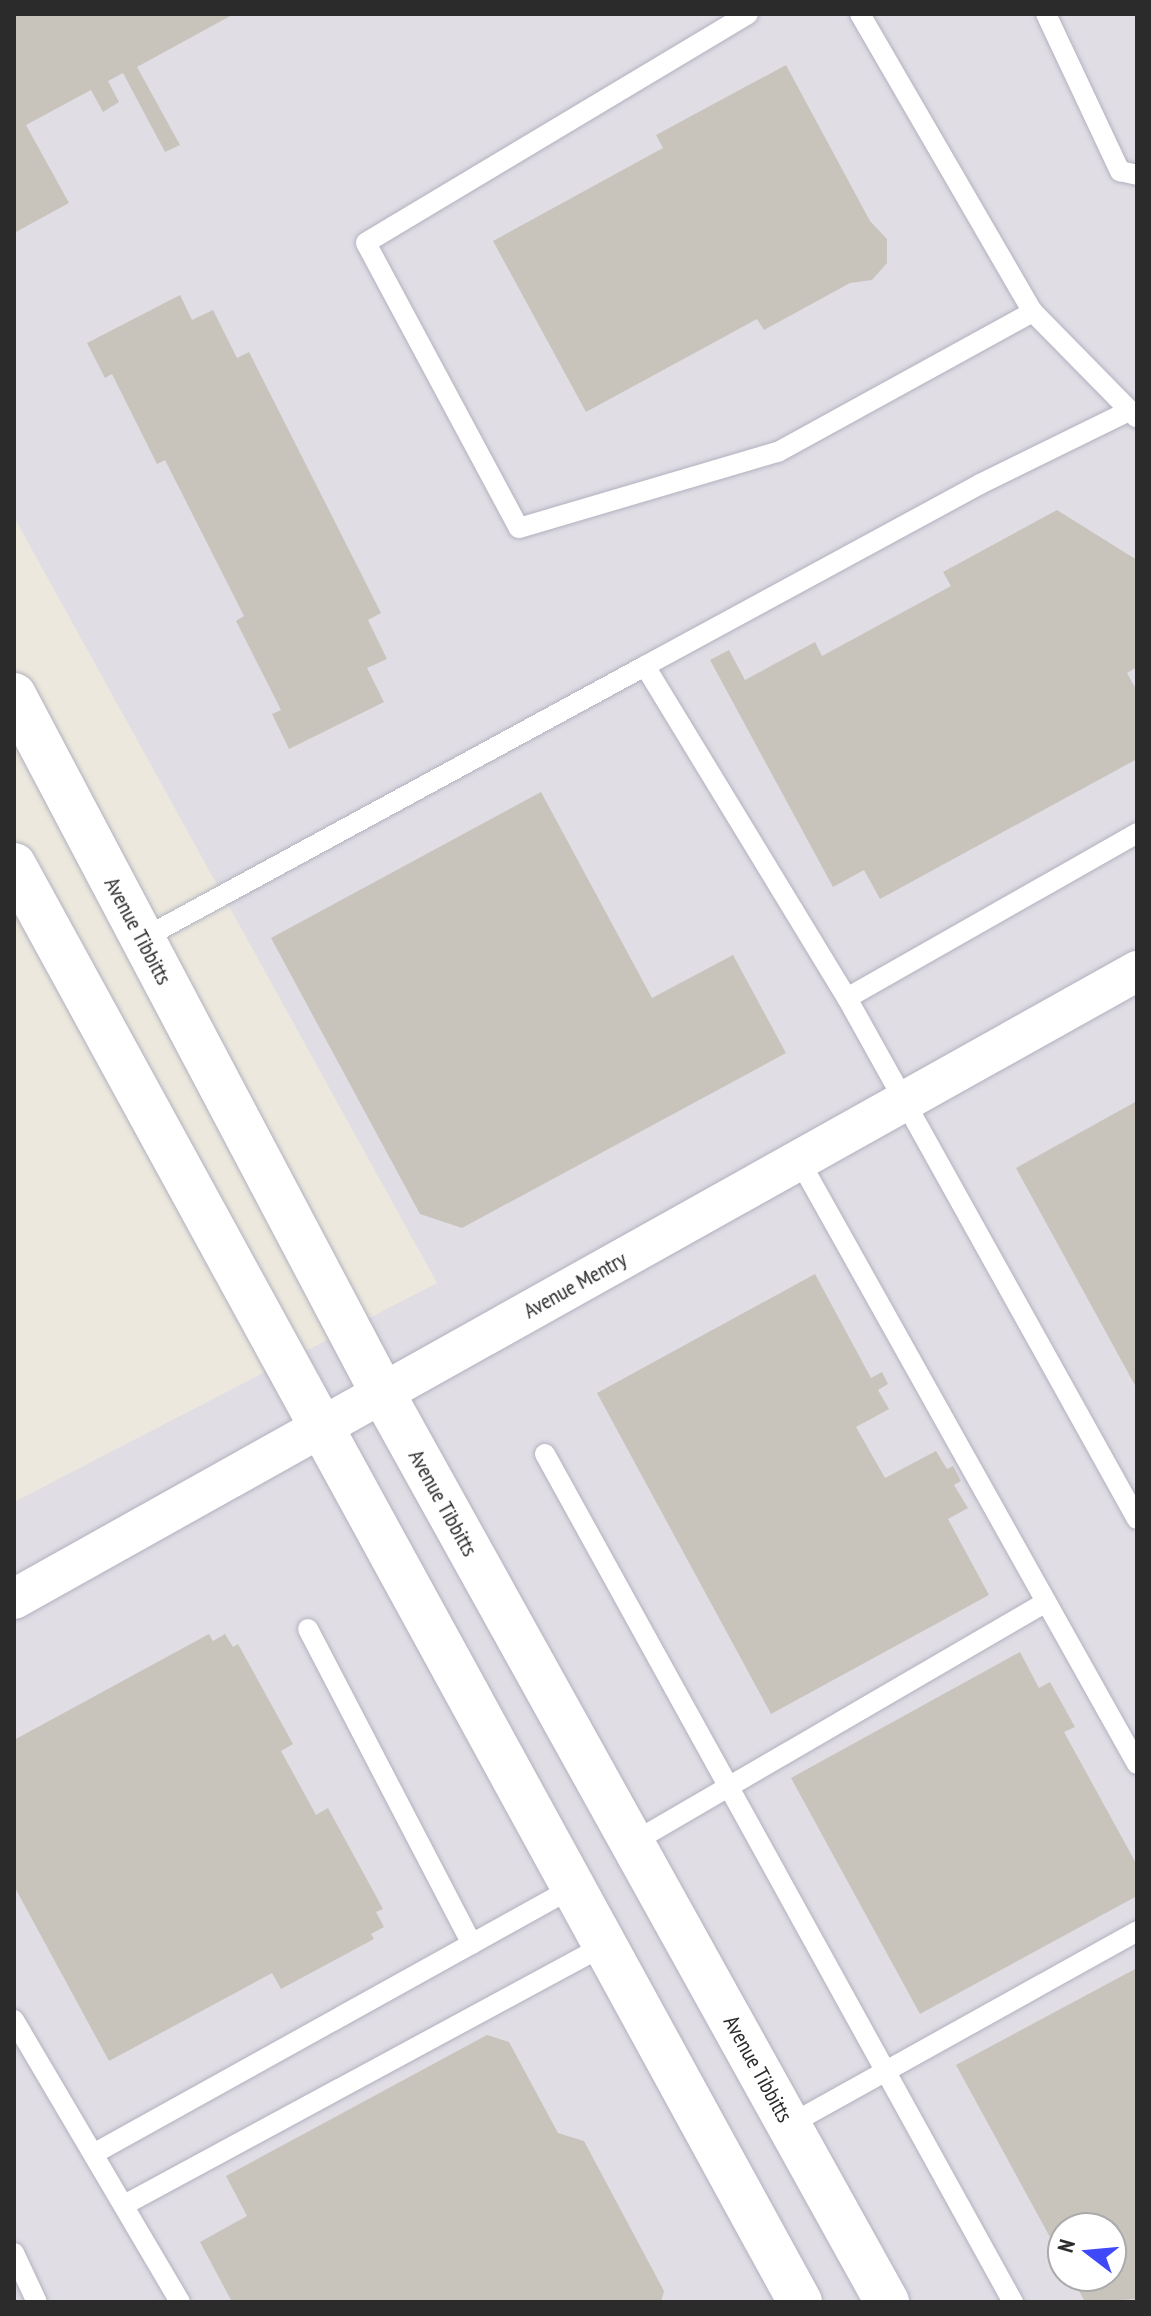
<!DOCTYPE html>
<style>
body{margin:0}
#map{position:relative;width:1151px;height:2316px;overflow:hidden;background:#ece8dd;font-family:"PT Sans Narrow",sans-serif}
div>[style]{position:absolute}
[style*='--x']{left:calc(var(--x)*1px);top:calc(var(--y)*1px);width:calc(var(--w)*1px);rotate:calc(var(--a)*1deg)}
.industrial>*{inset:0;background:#e0dde5}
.building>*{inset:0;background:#c8c4bc}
.roads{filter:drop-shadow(0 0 2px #b1b1be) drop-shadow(0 0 2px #b1b1be)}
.service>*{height:20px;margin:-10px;padding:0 10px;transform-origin:10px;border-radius:10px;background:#fff}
.minor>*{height:40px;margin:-20px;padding:0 20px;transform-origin:20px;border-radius:20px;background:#fff}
.tertiary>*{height:44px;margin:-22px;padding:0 22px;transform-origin:22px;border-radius:22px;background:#fff}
span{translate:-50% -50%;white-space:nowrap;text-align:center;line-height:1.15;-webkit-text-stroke:6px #fff;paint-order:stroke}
.street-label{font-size:22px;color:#2b2b2b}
.frame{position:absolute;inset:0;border:16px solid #2b2b2b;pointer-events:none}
.north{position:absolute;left:1047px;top:2212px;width:80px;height:80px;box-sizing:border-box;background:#fff;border:2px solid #aaa;border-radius:50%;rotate:286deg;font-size:22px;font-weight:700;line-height:32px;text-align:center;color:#2b2b2b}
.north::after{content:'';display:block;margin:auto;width:28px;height:36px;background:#3f49f7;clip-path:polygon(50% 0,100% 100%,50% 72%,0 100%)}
</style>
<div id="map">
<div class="industrial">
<div style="clip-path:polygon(evenodd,14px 14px,1137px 14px,1137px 2302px,14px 2302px,14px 1502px,437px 1283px,14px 517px,14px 14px,1063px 2228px,1111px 2228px,1111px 2276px,1063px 2276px,1063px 2228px)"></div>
</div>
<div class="building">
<div style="clip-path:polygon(14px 14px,234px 14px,137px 67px,180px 145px,165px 152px,123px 73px,108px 81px,119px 102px,103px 112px,91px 90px,26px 125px,69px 203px,14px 233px)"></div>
<div style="clip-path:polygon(786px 65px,870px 221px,887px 239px,887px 263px,872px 280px,850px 283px,764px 330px,757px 319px,586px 412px,493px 241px,663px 148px,656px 135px)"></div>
<div style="clip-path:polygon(180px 295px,192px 320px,213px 310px,237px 358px,249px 352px,381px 613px,368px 620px,387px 659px,367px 668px,384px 702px,289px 749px,272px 714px,281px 710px,236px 621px,244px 616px,165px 460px,157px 464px,112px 374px,105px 378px,87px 343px)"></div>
<div style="clip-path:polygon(1057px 510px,1137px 560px,1137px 667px,1127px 673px,1137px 691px,1137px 759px,880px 899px,864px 870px,833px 887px,710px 660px,729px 650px,745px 680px,815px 642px,822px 656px,951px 586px,943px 572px)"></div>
<div style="clip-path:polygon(541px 792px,652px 998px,733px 955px,786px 1053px,462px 1228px,420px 1214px,271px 938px)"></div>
<div style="clip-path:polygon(1137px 1101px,1137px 1389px,1016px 1168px)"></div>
<div style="clip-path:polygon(815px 1274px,871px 1378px,882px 1372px,888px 1384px,878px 1390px,889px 1409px,856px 1427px,885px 1478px,936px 1451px,947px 1469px,953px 1466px,961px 1481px,954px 1485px,968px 1508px,948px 1519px,989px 1595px,771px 1714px,597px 1393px)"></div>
<div style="clip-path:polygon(209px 1634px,213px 1641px,225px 1634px,233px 1647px,238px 1644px,293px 1744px,281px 1751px,316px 1815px,328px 1808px,383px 1909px,376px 1912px,384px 1927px,371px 1934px,374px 1939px,281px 1989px,272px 1973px,109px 2061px,14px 1886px,14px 1740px)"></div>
<div style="clip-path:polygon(1020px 1652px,1039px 1688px,1050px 1682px,1075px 1727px,1064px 1732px,1137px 1865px,1137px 1896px,920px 2014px,791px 1778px)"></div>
<div style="clip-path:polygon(1137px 1968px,1137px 2299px,1085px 2302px,1071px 2276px,1111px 2276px,1111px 2228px,1063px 2228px,1063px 2261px,956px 2065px)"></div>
<div style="clip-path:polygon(487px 2035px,509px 2042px,558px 2133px,584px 2141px,664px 2291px,661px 2302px,232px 2302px,200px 2242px,247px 2216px,226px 2176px)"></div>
</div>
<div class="roads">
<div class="service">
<div style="--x:748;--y:14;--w:445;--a:149.1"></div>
<div style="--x:366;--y:243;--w:323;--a:61.8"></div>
<div style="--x:519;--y:528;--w:270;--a:-16.4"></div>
<div style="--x:778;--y:452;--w:291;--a:-28.8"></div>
<div style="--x:860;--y:14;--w:345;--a:59.9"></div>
<div style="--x:1033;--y:312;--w:148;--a:45.5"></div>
<div style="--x:1046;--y:14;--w:174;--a:64.8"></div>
<div style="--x:1120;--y:171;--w:17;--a:13"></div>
<div style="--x:645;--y:666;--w:381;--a:-28.5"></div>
<div style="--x:980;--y:484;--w:166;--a:-26.1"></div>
<div style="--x:142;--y:939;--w:572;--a:-28.49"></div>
<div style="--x:645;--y:666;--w:389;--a:58.7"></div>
<div style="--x:847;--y:998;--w:596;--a:60.9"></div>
<div style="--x:847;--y:998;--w:334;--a:-29.6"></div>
<div style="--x:799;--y:1160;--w:692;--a:60.77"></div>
<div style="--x:545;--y:1454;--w:969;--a:61.11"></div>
<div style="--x:308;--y:1629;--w:355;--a:62.5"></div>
<div style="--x:632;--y:1843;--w:479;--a:-30.2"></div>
<div style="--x:14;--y:2020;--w:327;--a:59.5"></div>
<div style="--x:789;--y:2125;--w:398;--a:-29.1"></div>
<div style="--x:95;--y:2153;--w:548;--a:-29.04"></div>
<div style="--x:126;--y:2204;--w:545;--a:-28.4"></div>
<div style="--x:14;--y:2253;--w:54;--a:64.9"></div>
</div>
<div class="minor">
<div style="--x:14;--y:1599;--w:1287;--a:-29.21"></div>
</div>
<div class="tertiary">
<div style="--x:14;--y:695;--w:788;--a:62.17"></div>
<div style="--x:382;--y:1392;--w:1041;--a:60.97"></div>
<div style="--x:14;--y:865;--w:1638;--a:61.32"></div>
</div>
</div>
<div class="street-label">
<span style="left:138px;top:931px;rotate:62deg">Avenue Tibbitts</span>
<span style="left:575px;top:1285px;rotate:-29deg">Avenue Mentry</span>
<span style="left:443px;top:1503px;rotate:61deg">Avenue Tibbitts</span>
<span style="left:758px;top:2069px;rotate:61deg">Avenue Tibbitts</span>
</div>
<div class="frame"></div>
<div class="north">N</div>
</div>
